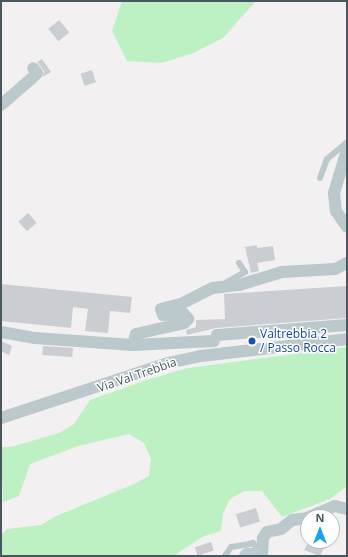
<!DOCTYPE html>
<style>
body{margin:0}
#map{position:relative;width:348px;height:557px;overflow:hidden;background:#f2f0f0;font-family:"Open Sans",sans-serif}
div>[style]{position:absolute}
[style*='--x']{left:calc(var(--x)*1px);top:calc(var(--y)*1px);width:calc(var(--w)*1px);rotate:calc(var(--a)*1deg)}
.green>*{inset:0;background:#bdf1c4}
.building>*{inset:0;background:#caced2;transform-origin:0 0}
.lane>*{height:6px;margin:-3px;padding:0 3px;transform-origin:3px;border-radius:3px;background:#bbc9cd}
.street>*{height:12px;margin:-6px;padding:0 6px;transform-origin:6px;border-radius:6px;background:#bbc9cd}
.secondary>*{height:17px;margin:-8.5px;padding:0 8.5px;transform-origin:8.5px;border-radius:8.5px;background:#bbccd2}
.dots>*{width:11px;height:11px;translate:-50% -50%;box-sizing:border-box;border:2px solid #fff;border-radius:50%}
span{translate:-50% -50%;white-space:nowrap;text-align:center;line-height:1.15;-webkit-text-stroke:3px #fff;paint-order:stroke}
.transit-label{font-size:12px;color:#164399}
.left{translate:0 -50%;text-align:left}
.street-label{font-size:12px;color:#47595e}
.frame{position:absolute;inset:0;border:2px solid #47595e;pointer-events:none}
.north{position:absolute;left:300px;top:509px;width:40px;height:40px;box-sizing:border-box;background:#fff;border:1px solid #b5bdbf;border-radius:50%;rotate:0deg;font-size:11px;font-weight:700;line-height:16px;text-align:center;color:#47595e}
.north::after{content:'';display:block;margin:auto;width:14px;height:18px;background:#14a6e8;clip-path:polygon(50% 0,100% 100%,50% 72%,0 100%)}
</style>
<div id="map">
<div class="green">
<div style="clip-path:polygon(122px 1px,256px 1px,223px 38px,193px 53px,162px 63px,127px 61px,112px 31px)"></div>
<div style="clip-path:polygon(347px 347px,347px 486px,330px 499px,282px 517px,262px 491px,244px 491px,230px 499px,223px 514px,221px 531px,204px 536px,173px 556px,1px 556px,1px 535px,7px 529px,41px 525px,56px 516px,134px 484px,149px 476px,151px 459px,144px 443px,129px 434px,78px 446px,30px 464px,19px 496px,3px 502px,1px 447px,11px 447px,59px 433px,74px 424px,90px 400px,149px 379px,188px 368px)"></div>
</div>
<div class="building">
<div style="left:59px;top:20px;width:16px;height:14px;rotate:50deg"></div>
<div style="clip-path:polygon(42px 59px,51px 72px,43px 77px,44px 71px,37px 62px)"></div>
<div style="left:92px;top:70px;width:13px;height:12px;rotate:72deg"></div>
<div style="left:28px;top:213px;width:13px;height:13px;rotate:48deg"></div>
<div style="clip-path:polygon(257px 245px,257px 248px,273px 246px,275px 260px,257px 263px,259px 271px,251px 273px,245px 247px)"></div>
<div style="clip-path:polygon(1px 284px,132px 297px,130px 313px,110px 311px,108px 333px,85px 331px,88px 309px,73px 307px,71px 328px,1px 321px)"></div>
<div style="clip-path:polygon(347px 286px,347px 318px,216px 328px,187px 335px,186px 330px,196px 327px,196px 320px,225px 319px,224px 294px)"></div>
<div style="clip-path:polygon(1px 341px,12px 346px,9px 355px,1px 351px)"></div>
<div style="left:43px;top:346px;width:30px;height:9px;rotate:4deg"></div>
<div style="left:256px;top:508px;width:14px;height:21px;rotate:73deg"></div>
<div style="clip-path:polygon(309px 541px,321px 541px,319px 546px,324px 548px,320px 556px,304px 550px)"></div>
<div style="left:211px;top:542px;width:9px;height:17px;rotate:72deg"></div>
</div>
<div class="lane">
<div style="--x:320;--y:178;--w:20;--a:-70"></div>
<div style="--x:327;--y:159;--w:26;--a:-40"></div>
<div style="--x:225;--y:283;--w:23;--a:-29"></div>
<div style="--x:245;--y:272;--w:11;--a:-124"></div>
<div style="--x:225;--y:556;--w:11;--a:-56"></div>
<div style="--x:231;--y:547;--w:18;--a:-9"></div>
<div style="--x:249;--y:544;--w:4;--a:-14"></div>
<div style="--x:253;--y:543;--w:12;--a:55"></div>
</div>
<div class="street">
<div style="--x:1;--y:105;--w:40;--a:-41"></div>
<div style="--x:31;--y:79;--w:8;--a:-45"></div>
<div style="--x:37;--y:73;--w:6;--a:-129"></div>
<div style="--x:347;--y:150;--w:45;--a:106.8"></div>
<div style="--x:334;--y:193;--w:18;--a:84"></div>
<div style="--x:336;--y:211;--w:19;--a:55"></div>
<div style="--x:1;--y:332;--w:35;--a:10"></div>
<div style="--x:35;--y:338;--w:98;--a:4.1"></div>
<div style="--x:133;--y:345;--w:81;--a:-2.8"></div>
<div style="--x:217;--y:335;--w:130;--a:-4.4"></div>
<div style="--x:133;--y:345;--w:11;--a:-75"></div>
<div style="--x:136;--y:334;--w:49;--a:-12.9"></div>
<div style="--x:184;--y:323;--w:6;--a:-45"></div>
<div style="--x:188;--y:319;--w:8;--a:-130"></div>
<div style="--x:183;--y:313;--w:20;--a:174"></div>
<div style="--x:163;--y:315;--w:6;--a:-108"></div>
<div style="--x:161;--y:309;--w:21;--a:-14"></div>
<div style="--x:181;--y:304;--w:36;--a:-27"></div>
<div style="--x:213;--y:288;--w:26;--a:-7"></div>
<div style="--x:239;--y:285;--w:45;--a:-16.8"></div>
<div style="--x:282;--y:272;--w:53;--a:-3.2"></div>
<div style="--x:335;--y:269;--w:13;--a:-27"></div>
<div style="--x:1;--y:418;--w:176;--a:-18.2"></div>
<div style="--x:168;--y:363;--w:34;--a:-12"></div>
<div style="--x:201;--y:356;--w:147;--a:-6.6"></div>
<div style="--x:309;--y:517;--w:28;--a:-23"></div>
<div style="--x:335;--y:506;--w:12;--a:14"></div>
<div style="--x:262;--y:556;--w:18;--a:-87"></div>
<div style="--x:263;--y:538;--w:7;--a:-56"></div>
<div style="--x:267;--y:532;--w:14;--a:-12"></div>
<div style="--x:281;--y:529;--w:14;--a:-39"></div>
<div style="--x:292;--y:520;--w:16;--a:-7"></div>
</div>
<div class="secondary">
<div style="--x:247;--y:556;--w:7;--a:0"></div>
</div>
<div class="dots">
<div style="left:252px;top:341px;background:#1a4fb4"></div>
</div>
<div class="transit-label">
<span class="left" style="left:260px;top:341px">Valtrebbia 2<br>/ Passo Rocca</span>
</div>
<div class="street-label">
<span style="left:137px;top:375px;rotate:-19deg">Via Val Trebbia</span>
</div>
<div class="frame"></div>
<div class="north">N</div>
</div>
